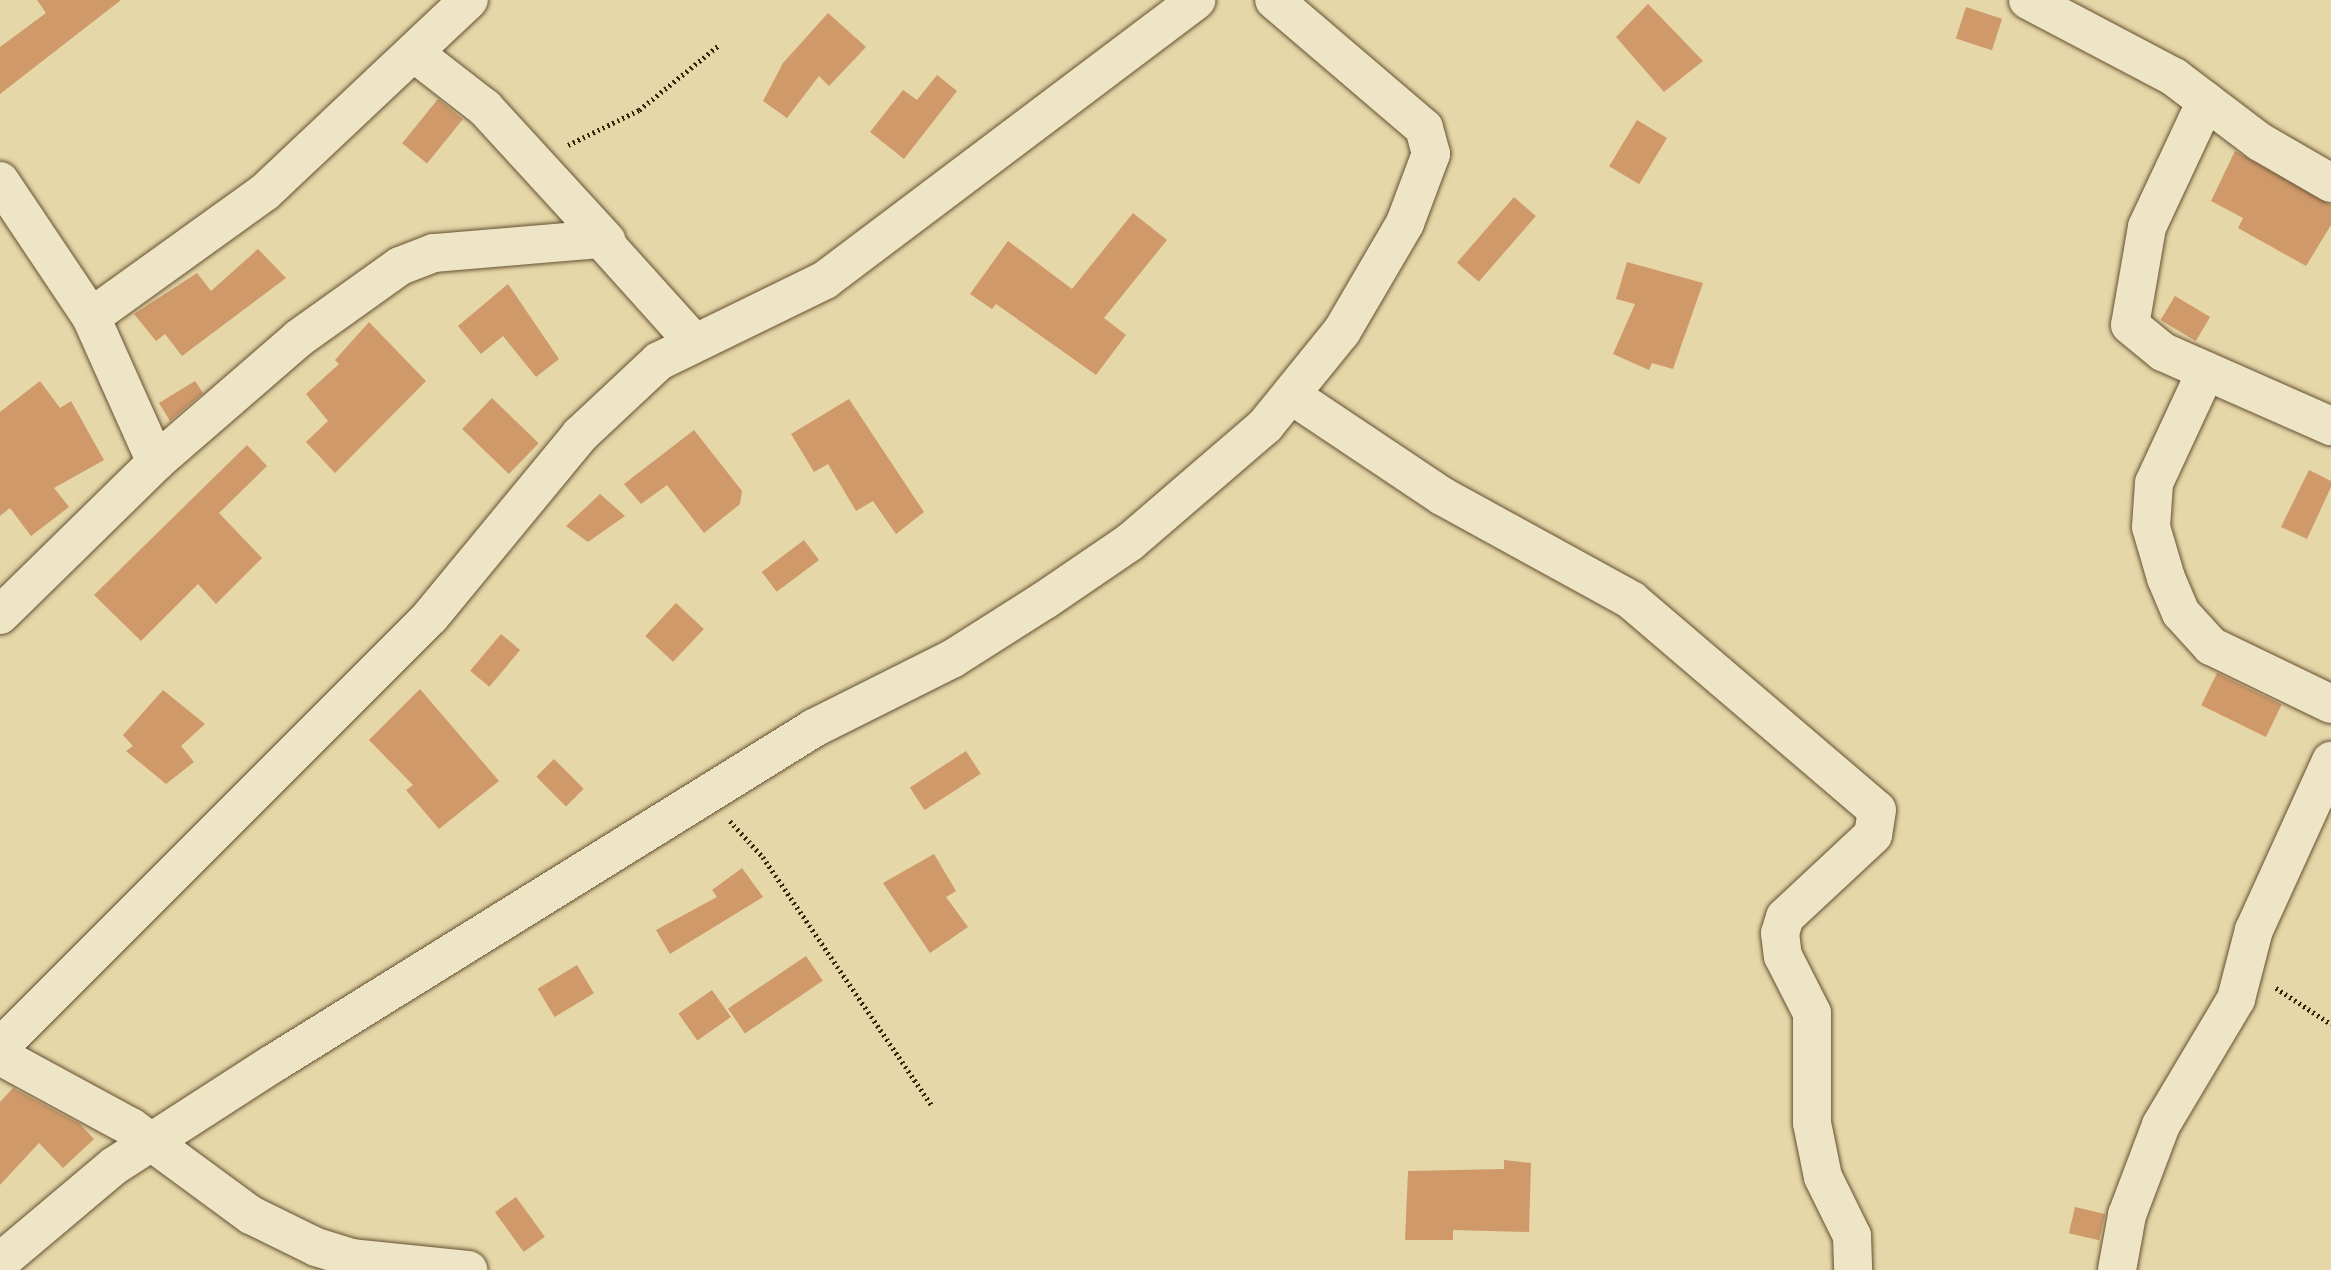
<!DOCTYPE html>
<style>
body{margin:0}
#map{position:relative;width:2331px;height:1270px;overflow:hidden;background:#e5d7a8;font-family:"EB Garamond",serif}
div>[style]{position:absolute}
[style*='--x']{left:calc(var(--x)*1px);top:calc(var(--y)*1px);width:calc(var(--w)*1px);rotate:calc(var(--a)*1deg)}
.building>*{inset:0;background:#cf996a;transform-origin:0 0}
.path>*{height:4.5px;margin-top:-2.25px;transform-origin:0;background:repeating-linear-gradient(90deg,#3b230b 0 2px,transparent 0 5.5px)}
.roads{filter:drop-shadow(0 0 2px #665032) drop-shadow(0 0 2px #665032)}
.minor>*{height:38px;margin:-19px;padding:0 19px;transform-origin:19px;border-radius:19px;background:#eee5c6}
span{translate:-50% -50%;white-space:nowrap;text-align:center;line-height:1.15;-webkit-text-stroke:6px #eee5c6;paint-order:stroke}
</style>
<div id="map">
<div class="building">
<div style="clip-path:polygon(37px 0,121px 0,0 94px,0 47px,46px 13px)"></div>
<div style="clip-path:polygon(1648px 4px,1703px 61px,1664px 92px,1616px 37px)"></div>
<div style="left:1966px;top:7px;width:38px;height:33px;rotate:18deg"></div>
<div style="clip-path:polygon(828px 13px,866px 47px,829px 86px,819px 76px,787px 118px,763px 101px,783px 63px)"></div>
<div style="clip-path:polygon(937px 75px,957px 91px,904px 159px,870px 132px,903px 90px,917px 100px)"></div>
<div style="left:438px;top:99px;width:32px;height:57px;rotate:39deg"></div>
<div style="left:1637px;top:120px;width:35px;height:54px;rotate:31deg"></div>
<div style="clip-path:polygon(2235px 151px,2331px 205px,2331px 225px,2306px 266px,2238px 228px,2243px 218px,2211px 201px)"></div>
<div style="left:1514px;top:197px;width:29px;height:87px;rotate:41deg"></div>
<div style="clip-path:polygon(1133px 213px,1167px 240px,1104px 318px,1126px 335px,1096px 375px,996px 304px,992px 309px,970px 294px,1008px 241px,1072px 289px)"></div>
<div style="clip-path:polygon(258px 249px,286px 278px,182px 356px,165px 334px,156px 341px,134px 314px,197px 273px,211px 291px)"></div>
<div style="clip-path:polygon(1627px 262px,1703px 283px,1673px 369px,1652px 363px,1649px 370px,1613px 354px,1635px 304px,1616px 299px)"></div>
<div style="clip-path:polygon(508px 284px,559px 359px,536px 377px,503px 336px,481px 354px,458px 326px)"></div>
<div style="left:2175px;top:296px;width:41px;height:28px;rotate:31deg"></div>
<div style="clip-path:polygon(369px 322px,426px 381px,335px 473px,306px 442px,328px 421px,306px 394px,339px 364px,335px 360px)"></div>
<div style="clip-path:polygon(40px 381px,60px 408px,71px 401px,104px 460px,54px 488px,69px 507px,31px 536px,10px 508px,0 516px,0 412px)"></div>
<div style="clip-path:polygon(195px 381px,203px 393px,170px 421px,159px 403px)"></div>
<div style="left:492px;top:398px;width:65px;height:43px;rotate:44deg"></div>
<div style="clip-path:polygon(849px 399px,924px 512px,896px 534px,873px 501px,856px 511px,828px 464px,814px 472px,791px 434px)"></div>
<div style="clip-path:polygon(694px 430px,742px 491px,740px 504px,704px 533px,667px 485px,641px 504px,624px 484px)"></div>
<div style="clip-path:polygon(247px 445px,267px 466px,219px 513px,262px 558px,216px 604px,198px 584px,141px 641px,94px 595px)"></div>
<div style="clip-path:polygon(2309px 470px,2331px 481px,2331px 487px,2307px 539px,2281px 527px)"></div>
<div style="clip-path:polygon(600px 494px,625px 516px,588px 542px,566px 526px)"></div>
<div style="left:804px;top:540px;width:25px;height:53px;rotate:53deg"></div>
<div style="left:676px;top:603px;width:38px;height:45px;rotate:43deg"></div>
<div style="left:501px;top:634px;width:25px;height:48px;rotate:40deg"></div>
<div style="left:2217px;top:673px;width:72px;height:36px;rotate:26deg"></div>
<div style="clip-path:polygon(420px 689px,499px 781px,439px 829px,406px 790px,413px 785px,369px 740px)"></div>
<div style="clip-path:polygon(163px 690px,205px 724px,181px 746px,194px 762px,166px 784px,126px 751px,133px 746px,123px 735px)"></div>
<div style="left:966px;top:751px;width:27px;height:67px;rotate:57deg"></div>
<div style="left:554px;top:759px;width:42px;height:25px;rotate:45deg"></div>
<div style="clip-path:polygon(934px 854px,956px 891px,946px 897px,968px 927px,930px 953px,883px 883px)"></div>
<div style="clip-path:polygon(742px 868px,763px 897px,670px 954px,656px 930px,717px 897px,712px 890px)"></div>
<div style="left:806px;top:956px;width:30px;height:94px;rotate:56deg"></div>
<div style="left:577px;top:965px;width:33px;height:46px;rotate:59deg"></div>
<div style="left:712px;top:990px;width:33px;height:41px;rotate:55deg"></div>
<div style="clip-path:polygon(13px 1088px,80px 1124px,94px 1139px,63px 1168px,39px 1143px,0 1185px,0 1102px)"></div>
<div style="clip-path:polygon(1504px 1160px,1531px 1163px,1529px 1232px,1453px 1230px,1453px 1240px,1405px 1240px,1408px 1171px,1504px 1169px)"></div>
<div style="left:516px;top:1197px;width:49px;height:26px;rotate:54deg"></div>
<div style="left:2075px;top:1207px;width:31px;height:27px;rotate:13deg"></div>
</div>
<div class="path">
<div style="--x:568;--y:145;--w:79;--a:-26.2"></div>
<div style="--x:639;--y:110;--w:103;--a:-39.1"></div>
<div style="--x:730;--y:821;--w:49;--a:47.5"></div>
<div style="--x:763;--y:857;--w:302;--a:55.8"></div>
<div style="--x:2276;--y:988;--w:66;--a:33.2"></div>
</div>
<div class="roads">
<div class="minor">
<div style="--x:2028;--y:0;--w:165;--a:27.8"></div>
<div style="--x:2174;--y:77;--w:108;--a:37.1"></div>
<div style="--x:2260;--y:142;--w:82;--a:30"></div>
<div style="--x:414;--y:53;--w:90;--a:37.8"></div>
<div style="--x:485;--y:108;--w:180;--a:47.5"></div>
<div style="--x:2206;--y:101;--w:139;--a:115.1"></div>
<div style="--x:2147;--y:227;--w:99;--a:99.8"></div>
<div style="--x:2130;--y:325;--w:43;--a:39.3"></div>
<div style="--x:2163;--y:352;--w:184;--a:23.8"></div>
<div style="--x:0;--y:181;--w:164;--a:56.2"></div>
<div style="--x:91;--y:317;--w:159;--a:65.9"></div>
<div style="--x:91;--y:317;--w:214;--a:-35.7"></div>
<div style="--x:265;--y:192;--w:280;--a:-43.3"></div>
<div style="--x:2206;--y:371;--w:123;--a:114.9"></div>
<div style="--x:2154;--y:483;--w:44;--a:93.9"></div>
<div style="--x:2151;--y:527;--w:53;--a:73.6"></div>
<div style="--x:2166;--y:578;--w:38;--a:67"></div>
<div style="--x:2181;--y:613;--w:45;--a:47.7"></div>
<div style="--x:2211;--y:646;--w:133;--a:25.8"></div>
<div style="--x:1291;--y:395;--w:182;--a:33.8"></div>
<div style="--x:1442;--y:496;--w:216;--a:28.8"></div>
<div style="--x:1631;--y:600;--w:323;--a:40.5"></div>
<div style="--x:1877;--y:810;--w:25;--a:99"></div>
<div style="--x:1873;--y:835;--w:120;--a:137"></div>
<div style="--x:1785;--y:917;--w:17;--a:107"></div>
<div style="--x:1780;--y:933;--w:23;--a:83"></div>
<div style="--x:1783;--y:956;--w:64;--a:63"></div>
<div style="--x:1812;--y:1013;--w:110;--a:90"></div>
<div style="--x:1812;--y:1123;--w:55;--a:78.5"></div>
<div style="--x:1823;--y:1177;--w:66;--a:63.8"></div>
<div style="--x:1852;--y:1236;--w:34;--a:88"></div>
<div style="--x:0;--y:615;--w:219;--a:-44.4"></div>
<div style="--x:156;--y:462;--w:189;--a:-40.9"></div>
<div style="--x:299;--y:338;--w:124;--a:-35.5"></div>
<div style="--x:400;--y:266;--w:36;--a:-21"></div>
<div style="--x:434;--y:253;--w:168;--a:-4.8"></div>
<div style="--x:601;--y:239;--w:136;--a:48"></div>
<div style="--x:0;--y:1047;--w:608;--a:-45"></div>
<div style="--x:430;--y:617;--w:236;--a:-50.5"></div>
<div style="--x:580;--y:435;--w:108;--a:-43.1"></div>
<div style="--x:659;--y:361;--w:185;--a:-26"></div>
<div style="--x:825;--y:280;--w:465;--a:-37"></div>
<div style="--x:0;--y:1056;--w:149;--a:28.5"></div>
<div style="--x:131;--y:1127;--w:149;--a:36.3"></div>
<div style="--x:251;--y:1215;--w:72;--a:26.2"></div>
<div style="--x:316;--y:1247;--w:38;--a:17"></div>
<div style="--x:352;--y:1258;--w:117;--a:5.9"></div>
<div style="--x:0;--y:1262;--w:149;--a:-40.1"></div>
<div style="--x:114;--y:1166;--w:190;--a:-32.8"></div>
<div style="--x:274;--y:1063;--w:635;--a:-31.81"></div>
<div style="--x:814;--y:728;--w:154;--a:-26.6"></div>
<div style="--x:952;--y:659;--w:110;--a:-32.4"></div>
<div style="--x:1045;--y:600;--w:103;--a:-34.3"></div>
<div style="--x:1130;--y:542;--w:178;--a:-40.7"></div>
<div style="--x:1265;--y:426;--w:122;--a:-51"></div>
<div style="--x:1342;--y:331;--w:125;--a:-59.7"></div>
<div style="--x:1405;--y:223;--w:74;--a:-69.4"></div>
<div style="--x:1431;--y:154;--w:27;--a:-105"></div>
<div style="--x:1424;--y:128;--w:197;--a:-139.5"></div>
<div style="--x:2117;--y:1270;--w:56;--a:-79.7"></div>
<div style="--x:2127;--y:1215;--w:96;--a:-69.3"></div>
<div style="--x:2161;--y:1125;--w:147;--a:-59.2"></div>
<div style="--x:2236;--y:999;--w:71;--a:-75.4"></div>
<div style="--x:2254;--y:930;--w:186;--a:-65.5"></div>
</div>
</div>
</div>
